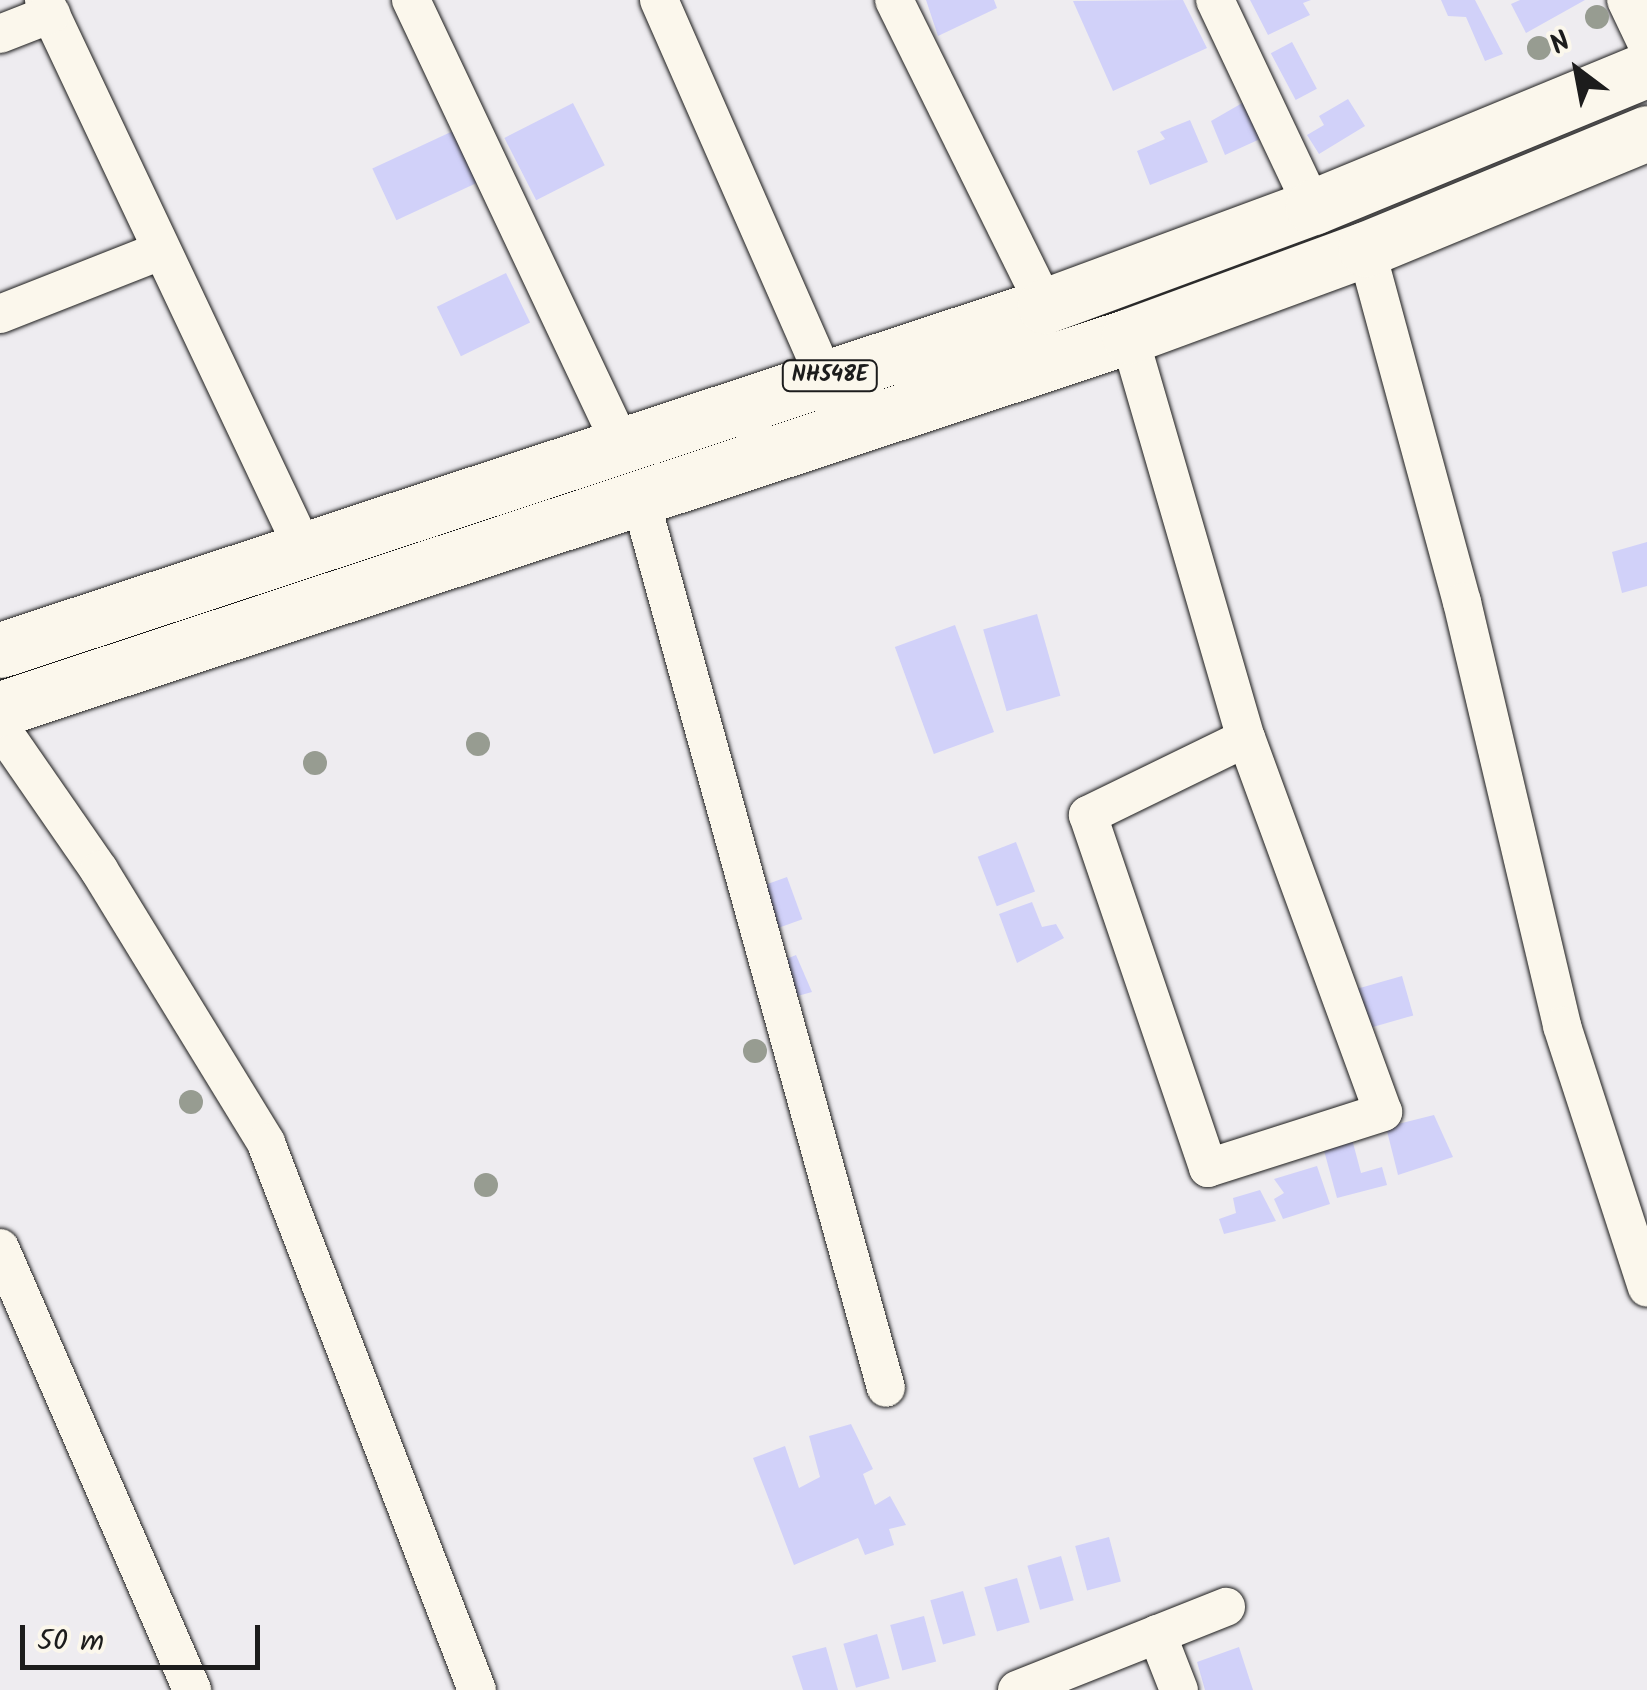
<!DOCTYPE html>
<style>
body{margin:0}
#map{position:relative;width:1647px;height:1690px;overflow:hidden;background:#eeecf0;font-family:Kalam,sans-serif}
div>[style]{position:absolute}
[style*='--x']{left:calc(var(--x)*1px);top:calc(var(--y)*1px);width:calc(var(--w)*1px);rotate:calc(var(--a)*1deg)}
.building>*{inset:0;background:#d1d1f9;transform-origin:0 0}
.roads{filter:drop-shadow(0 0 2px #1c1c1c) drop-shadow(0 0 2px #1c1c1c)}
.minor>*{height:38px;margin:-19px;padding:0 19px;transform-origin:19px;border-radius:19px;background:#fbf7ec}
.highway>*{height:55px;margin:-27.5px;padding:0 27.5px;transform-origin:27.5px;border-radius:27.5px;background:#fbf7ec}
.trees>*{width:24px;height:24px;margin:-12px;border-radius:50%;background:#979c91}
span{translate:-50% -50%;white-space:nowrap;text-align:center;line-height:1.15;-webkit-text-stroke:10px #fbf7ec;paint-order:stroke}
.shield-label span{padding:2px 8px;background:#fbf7ec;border:2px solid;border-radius:8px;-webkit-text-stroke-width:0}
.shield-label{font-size:22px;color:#1c1c1c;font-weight:700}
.north{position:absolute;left:1527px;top:20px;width:100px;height:100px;-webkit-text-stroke:8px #fbf7ec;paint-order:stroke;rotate:328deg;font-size:28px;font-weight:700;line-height:40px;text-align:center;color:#1c1c1c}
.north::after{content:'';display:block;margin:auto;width:35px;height:45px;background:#1c1c1c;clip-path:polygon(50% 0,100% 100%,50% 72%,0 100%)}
.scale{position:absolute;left:20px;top:1625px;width:240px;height:45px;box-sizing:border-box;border:5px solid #1c1c1c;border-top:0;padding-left:12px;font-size:30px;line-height:35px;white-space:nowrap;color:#1c1c1c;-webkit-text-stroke:8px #fbf7ec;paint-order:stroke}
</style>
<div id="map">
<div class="building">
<div style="clip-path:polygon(926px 0,994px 0,997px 8px,938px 36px)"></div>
<div style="clip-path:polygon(1183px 0,1207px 48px,1113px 91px,1073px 1px)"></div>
<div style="clip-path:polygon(1250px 0,1311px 0,1303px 3px,1310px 15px,1268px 35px)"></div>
<div style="clip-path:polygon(1441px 0,1475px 0,1503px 54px,1485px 61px,1466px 17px,1448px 16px)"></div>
<div style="clip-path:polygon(1520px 0,1585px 0,1526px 33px,1511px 4px)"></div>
<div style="left:1292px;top:42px;width:53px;height:24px;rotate:62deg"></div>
<div style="clip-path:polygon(1348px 99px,1365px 126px,1319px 154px,1307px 135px,1324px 125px,1319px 116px)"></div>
<div style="clip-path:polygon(1244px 102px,1260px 139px,1225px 155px,1211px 121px)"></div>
<div style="left:573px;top:103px;width:70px;height:77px;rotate:63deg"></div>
<div style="clip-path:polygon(1190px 120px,1208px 162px,1150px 185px,1137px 151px,1165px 139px,1160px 132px)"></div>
<div style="left:453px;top:131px;width:57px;height:89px;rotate:65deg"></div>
<div style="left:506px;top:273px;width:55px;height:77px;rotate:64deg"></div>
<div style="clip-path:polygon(1647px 542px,1647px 586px,1622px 593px,1612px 552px)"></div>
<div style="left:1037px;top:614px;width:85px;height:56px;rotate:74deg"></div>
<div style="left:955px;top:625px;width:114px;height:64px;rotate:70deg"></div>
<div style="left:1016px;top:842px;width:53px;height:41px;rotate:69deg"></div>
<div style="left:787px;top:877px;width:45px;height:39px;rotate:70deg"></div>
<div style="clip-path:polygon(1032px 902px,1042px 927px,1056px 924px,1064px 938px,1017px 963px,999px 914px)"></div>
<div style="clip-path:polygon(796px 955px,812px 992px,783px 1000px,772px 965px)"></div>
<div style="left:1402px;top:976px;width:41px;height:52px;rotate:74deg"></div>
<div style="clip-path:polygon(1434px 1115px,1453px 1157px,1398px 1175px,1386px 1127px)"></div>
<div style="clip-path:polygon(1352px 1139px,1361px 1173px,1382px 1167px,1387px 1185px,1337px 1198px,1323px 1147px)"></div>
<div style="clip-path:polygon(1317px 1166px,1330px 1204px,1283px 1219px,1274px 1199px,1284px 1193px,1274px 1179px)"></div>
<div style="clip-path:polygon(1260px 1190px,1276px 1221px,1224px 1234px,1219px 1219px,1236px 1213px,1233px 1198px)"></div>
<div style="clip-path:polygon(851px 1424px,873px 1469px,863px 1474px,875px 1505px,890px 1496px,906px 1525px,889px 1529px,894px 1545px,865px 1555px,858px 1538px,794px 1565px,753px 1458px,785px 1446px,799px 1488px,820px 1477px,809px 1436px)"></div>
<div style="left:1109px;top:1537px;width:46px;height:35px;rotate:75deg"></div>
<div style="left:1061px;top:1556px;width:46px;height:35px;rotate:74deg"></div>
<div style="left:1017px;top:1578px;width:46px;height:34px;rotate:74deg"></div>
<div style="left:963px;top:1591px;width:46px;height:34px;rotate:74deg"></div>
<div style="left:924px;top:1616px;width:47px;height:35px;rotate:75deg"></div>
<div style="left:877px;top:1634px;width:46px;height:35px;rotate:74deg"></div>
<div style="clip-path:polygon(826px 1647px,838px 1690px,803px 1690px,792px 1656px)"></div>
<div style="clip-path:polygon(1239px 1647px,1253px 1690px,1205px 1690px,1197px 1662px)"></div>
</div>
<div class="roads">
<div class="minor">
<div style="--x:44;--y:0;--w:608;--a:64.7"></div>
<div style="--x:411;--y:0;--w:492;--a:64.7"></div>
<div style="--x:659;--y:0;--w:413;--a:66.3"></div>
<div style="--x:894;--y:0;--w:341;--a:63.7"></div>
<div style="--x:1215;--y:0;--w:229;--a:64.7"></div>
<div style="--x:1626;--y:0;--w:49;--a:64.5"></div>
<div style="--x:0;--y:34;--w:55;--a:-21.4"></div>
<div style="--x:1366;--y:249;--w:366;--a:74.8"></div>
<div style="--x:1462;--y:602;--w:436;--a:76.7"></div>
<div style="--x:1562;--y:1026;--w:275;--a:72"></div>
<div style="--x:0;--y:314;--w:172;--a:-21.5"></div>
<div style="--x:1129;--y:336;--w:419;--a:73.8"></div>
<div style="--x:1246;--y:738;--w:176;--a:154"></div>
<div style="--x:1088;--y:815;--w:373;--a:71.2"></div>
<div style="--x:1208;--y:1168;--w:184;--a:-17.7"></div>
<div style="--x:1383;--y:1112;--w:398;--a:-110.1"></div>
<div style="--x:640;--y:498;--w:923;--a:74.55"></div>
<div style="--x:0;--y:727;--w:174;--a:55.3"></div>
<div style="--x:99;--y:870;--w:320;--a:58.5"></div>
<div style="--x:266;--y:1143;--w:586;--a:68.91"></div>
<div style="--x:0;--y:1248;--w:482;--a:66.5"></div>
<div style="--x:1157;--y:1634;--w:60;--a:68.6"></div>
<div style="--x:1017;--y:1690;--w:225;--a:-21.7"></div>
</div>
<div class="highway">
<div style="--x:0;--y:650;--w:1100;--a:-18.22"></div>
<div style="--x:1045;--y:306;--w:286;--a:-20.3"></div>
<div style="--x:1313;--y:207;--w:361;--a:-22.4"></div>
<div style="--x:0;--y:709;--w:1189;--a:-18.28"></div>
<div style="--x:1129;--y:336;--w:252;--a:-20.2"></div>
<div style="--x:1366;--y:249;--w:304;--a:-22.4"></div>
</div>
</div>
<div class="trees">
<div style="left:1597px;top:17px"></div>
<div style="left:1539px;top:48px"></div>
<div style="left:478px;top:744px"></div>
<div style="left:315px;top:763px"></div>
<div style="left:755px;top:1051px"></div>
<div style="left:191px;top:1102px"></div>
<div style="left:486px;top:1185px"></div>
</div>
<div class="shield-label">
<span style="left:830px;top:376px">NH548E</span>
</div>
<div class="north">N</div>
<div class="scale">50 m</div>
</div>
